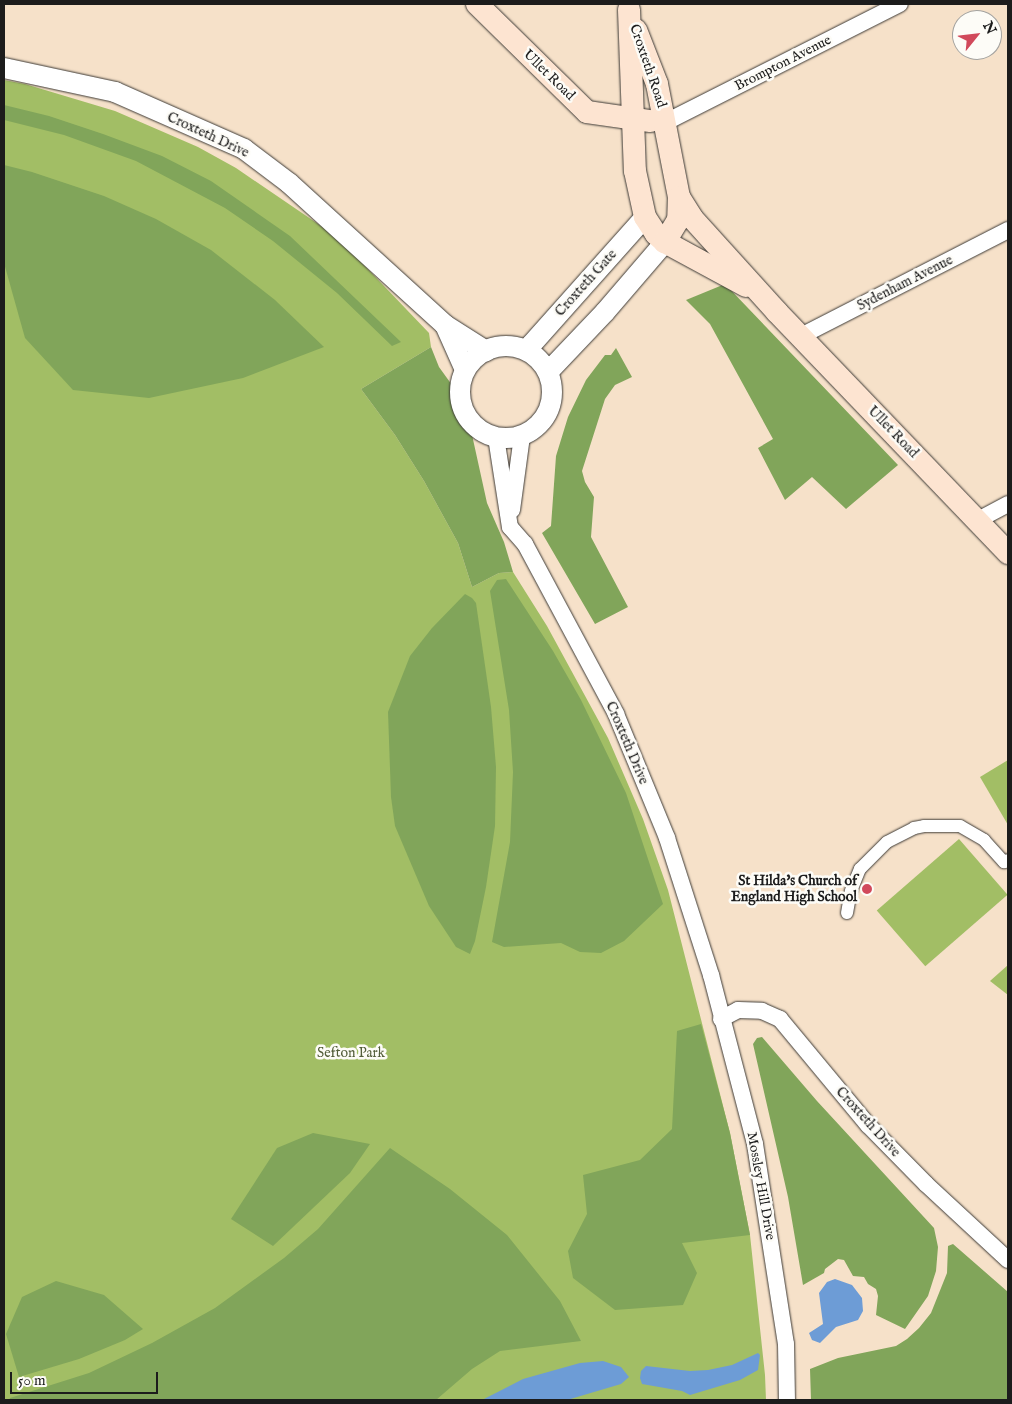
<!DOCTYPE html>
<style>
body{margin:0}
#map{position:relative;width:1012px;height:1404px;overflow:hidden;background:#f6e1c9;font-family:"IM FELL English",serif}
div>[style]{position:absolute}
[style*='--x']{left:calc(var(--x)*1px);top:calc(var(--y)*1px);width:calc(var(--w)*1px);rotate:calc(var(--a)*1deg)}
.green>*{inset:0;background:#a2be65;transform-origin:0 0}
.forest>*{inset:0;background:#81a55a}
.water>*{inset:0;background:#6d9cd6}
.roads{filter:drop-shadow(0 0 1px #3d3a36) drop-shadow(0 0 1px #3d3a36)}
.pedestrian>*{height:12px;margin:-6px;padding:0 6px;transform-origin:6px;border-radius:6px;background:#fff}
.minor>*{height:16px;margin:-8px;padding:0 8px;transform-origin:8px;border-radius:8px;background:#fff}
.tertiary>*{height:20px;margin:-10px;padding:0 10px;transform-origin:10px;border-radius:10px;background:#fff}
.tertiary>.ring{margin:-10px;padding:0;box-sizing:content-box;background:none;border:20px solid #fff;border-radius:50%}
.secondary>*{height:22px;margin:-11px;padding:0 11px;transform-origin:11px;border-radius:11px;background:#fde4d1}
.dots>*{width:14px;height:14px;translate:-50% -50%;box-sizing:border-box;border:2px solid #fdfcf7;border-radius:50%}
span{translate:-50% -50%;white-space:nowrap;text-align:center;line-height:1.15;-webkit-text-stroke:5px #fdfcf7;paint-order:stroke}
.street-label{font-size:14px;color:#1c1c1c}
.poi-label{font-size:14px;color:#1c1c1c;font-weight:700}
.right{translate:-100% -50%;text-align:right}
.park-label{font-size:14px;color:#525d39}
.frame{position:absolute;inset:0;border:5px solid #1c1c1c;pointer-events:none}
.north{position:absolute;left:952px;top:10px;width:50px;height:50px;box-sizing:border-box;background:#fdfcf7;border:1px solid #a3a29f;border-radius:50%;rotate:61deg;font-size:14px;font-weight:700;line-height:20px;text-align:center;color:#1c1c1c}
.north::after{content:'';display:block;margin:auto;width:18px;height:22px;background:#d1495b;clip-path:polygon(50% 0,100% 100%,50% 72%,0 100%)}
.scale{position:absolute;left:10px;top:1372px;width:148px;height:22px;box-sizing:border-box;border:2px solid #1c1c1c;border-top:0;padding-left:6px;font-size:15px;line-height:18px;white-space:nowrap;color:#1c1c1c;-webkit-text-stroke:4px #fdfcf7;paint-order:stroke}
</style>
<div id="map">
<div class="green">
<div style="clip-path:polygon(4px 80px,25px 84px,115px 111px,198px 147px,236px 168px,324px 228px,362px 263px,429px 333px,431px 347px,361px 389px,395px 435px,424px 481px,458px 543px,472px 587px,499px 573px,513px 572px,547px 626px,608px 738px,643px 819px,668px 890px,730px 1133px,750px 1235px,765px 1375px,766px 1400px,4px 1400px)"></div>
<div style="clip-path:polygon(1008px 760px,1008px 825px,980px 777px)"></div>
<div style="left:959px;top:839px;width:74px;height:109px;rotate:49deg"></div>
<div style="clip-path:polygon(1008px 965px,1008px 995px,990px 981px)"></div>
</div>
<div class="forest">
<div style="clip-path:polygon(4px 105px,49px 116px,103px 134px,162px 156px,211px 181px,290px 236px,401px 342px,392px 346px,337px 293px,273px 241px,225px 208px,136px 161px,64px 135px,4px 120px)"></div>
<div style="clip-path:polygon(4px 165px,32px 172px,104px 196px,156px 219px,211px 250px,275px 300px,324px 347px,243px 378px,149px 398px,73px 390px,25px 338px,4px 263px)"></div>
<div style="clip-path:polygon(725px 284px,898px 465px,846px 509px,812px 477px,785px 500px,758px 448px,773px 439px,710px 324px,686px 300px)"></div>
<div style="clip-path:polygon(431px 347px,439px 367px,465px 403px,487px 503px,504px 542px,513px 572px,499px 573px,472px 587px,458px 543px,424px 481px,395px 435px,361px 389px)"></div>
<div style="clip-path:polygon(616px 348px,632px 377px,615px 385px,605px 399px,582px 471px,585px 482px,594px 497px,591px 537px,628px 607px,595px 624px,542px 533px,551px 526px,556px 456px,568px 417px,586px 380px,605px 355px,611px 355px)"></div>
<div style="clip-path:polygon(506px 579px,553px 651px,581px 700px,626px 793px,663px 904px,624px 941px,601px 953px,580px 952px,561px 943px,504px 947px,492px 942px,510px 842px,513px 772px,509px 710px,490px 591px,497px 580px)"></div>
<div style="clip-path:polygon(465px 594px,472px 598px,476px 603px,491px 707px,496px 767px,495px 826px,486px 887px,475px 941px,470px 954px,456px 947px,429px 906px,395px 826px,391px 797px,388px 712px,410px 656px,432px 628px)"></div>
<div style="clip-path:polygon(701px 1024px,730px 1133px,750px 1235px,682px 1243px,697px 1273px,683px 1305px,615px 1310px,573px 1278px,568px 1251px,587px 1214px,583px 1175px,640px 1160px,672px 1129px,677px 1031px)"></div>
<div style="clip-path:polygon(762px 1037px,817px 1101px,934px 1228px,938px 1247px,936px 1271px,928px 1296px,905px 1329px,876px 1315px,878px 1296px,876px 1289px,868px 1284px,864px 1277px,853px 1276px,844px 1260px,838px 1259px,825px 1269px,824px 1273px,803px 1285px,788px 1197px,753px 1044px,757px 1038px)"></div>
<div style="clip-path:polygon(313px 1133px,370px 1144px,350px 1173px,273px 1246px,231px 1219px,277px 1148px)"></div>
<div style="clip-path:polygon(390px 1148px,450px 1189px,507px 1235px,560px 1301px,581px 1341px,500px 1351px,472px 1369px,436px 1400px,9px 1400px,10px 1398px,89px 1373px,152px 1343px,215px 1308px,284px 1258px,318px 1229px)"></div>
<div style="clip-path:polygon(953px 1244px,1008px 1292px,1008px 1400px,811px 1400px,810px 1369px,838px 1358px,896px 1346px,907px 1339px,919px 1328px,931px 1313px,947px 1273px,948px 1246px)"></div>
<div style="clip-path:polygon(56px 1281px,104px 1295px,143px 1329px,125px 1340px,79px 1359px,19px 1377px,6px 1334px,22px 1297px)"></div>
</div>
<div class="water">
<div style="clip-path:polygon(835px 1279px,852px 1285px,862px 1298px,863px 1311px,858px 1320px,836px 1327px,820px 1343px,812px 1340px,809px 1333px,823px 1324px,819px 1293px,827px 1282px)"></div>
<div style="clip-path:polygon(758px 1353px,760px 1355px,758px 1370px,740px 1380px,690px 1395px,682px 1391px,642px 1384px,640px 1378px,641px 1371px,646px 1366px,690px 1371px,708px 1370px,732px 1365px)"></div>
<div style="clip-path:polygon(603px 1361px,621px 1367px,629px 1377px,621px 1384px,567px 1400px,482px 1400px,523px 1379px,580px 1363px)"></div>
</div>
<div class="roads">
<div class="pedestrian">
<div style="--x:847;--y:913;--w:22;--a:-80"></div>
<div style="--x:851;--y:891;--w:24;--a:-68"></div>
<div style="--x:860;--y:869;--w:38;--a:-45"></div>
<div style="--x:887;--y:842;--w:30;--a:-27"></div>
<div style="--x:914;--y:828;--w:10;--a:-11"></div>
<div style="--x:924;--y:826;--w:36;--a:0"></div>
<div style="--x:960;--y:826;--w:28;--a:30"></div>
<div style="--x:984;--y:840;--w:30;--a:48"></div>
<div style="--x:1004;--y:862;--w:4;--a:-27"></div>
</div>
<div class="minor">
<div style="--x:666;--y:122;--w:262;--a:-26.8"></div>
<div style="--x:801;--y:336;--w:233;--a:-27.1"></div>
<div style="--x:496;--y:437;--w:91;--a:81.2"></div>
<div style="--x:510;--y:527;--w:23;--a:49"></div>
<div style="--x:525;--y:544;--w:193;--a:61.8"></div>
<div style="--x:616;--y:714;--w:134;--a:67.6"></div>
<div style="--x:667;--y:838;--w:144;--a:72.2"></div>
<div style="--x:711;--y:975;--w:175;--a:75.4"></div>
<div style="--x:755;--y:1144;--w:202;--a:81.2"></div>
<div style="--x:786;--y:1344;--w:56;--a:89"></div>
<div style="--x:512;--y:510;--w:75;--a:-82.3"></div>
<div style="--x:978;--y:520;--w:34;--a:-28"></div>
<div style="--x:721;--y:1019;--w:19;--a:-28"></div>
<div style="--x:738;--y:1010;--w:24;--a:2"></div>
<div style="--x:762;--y:1011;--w:20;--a:24"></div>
<div style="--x:780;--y:1019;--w:138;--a:50.3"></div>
<div style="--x:868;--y:1125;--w:83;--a:45.5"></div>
<div style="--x:926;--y:1184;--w:112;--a:42.8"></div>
</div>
<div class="tertiary">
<div style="--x:4;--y:68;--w:114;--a:12.2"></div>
<div style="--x:115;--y:92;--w:141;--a:23.8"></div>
<div style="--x:244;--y:149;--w:56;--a:37.1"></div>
<div style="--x:289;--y:183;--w:211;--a:42.3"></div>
<div style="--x:445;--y:325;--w:49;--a:32.4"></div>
<div style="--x:445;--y:325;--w:49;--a:66"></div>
<div class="ring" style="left:460px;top:346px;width:72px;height:72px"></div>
<div style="--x:528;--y:351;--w:7;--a:-63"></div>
<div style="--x:531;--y:345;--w:171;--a:-48.3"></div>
<div style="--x:548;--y:372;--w:83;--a:-46.5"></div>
<div style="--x:605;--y:312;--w:92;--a:-49.4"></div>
</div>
<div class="secondary">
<div style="--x:477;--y:4;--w:154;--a:44.5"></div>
<div style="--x:587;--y:112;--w:64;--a:8.1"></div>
<div style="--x:629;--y:10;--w:161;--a:87.9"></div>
<div style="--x:635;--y:171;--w:47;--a:77.7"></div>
<div style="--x:645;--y:217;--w:20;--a:57"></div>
<div style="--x:656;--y:234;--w:12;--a:42"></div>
<div style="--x:665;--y:242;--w:92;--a:28.5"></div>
<div style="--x:636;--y:30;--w:58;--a:68.7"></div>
<div style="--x:657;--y:84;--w:115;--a:79"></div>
<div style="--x:679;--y:197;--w:23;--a:92"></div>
<div style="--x:678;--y:220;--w:26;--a:121"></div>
<div style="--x:679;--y:197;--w:25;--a:58"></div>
<div style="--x:692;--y:218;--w:127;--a:47.9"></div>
<div style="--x:777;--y:312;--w:334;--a:46.2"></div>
</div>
</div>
<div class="dots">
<div style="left:867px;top:889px;background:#d1495b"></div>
</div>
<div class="street-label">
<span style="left:783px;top:63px;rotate:-27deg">Brompton Avenue</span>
<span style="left:648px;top:66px;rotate:71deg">Croxteth Road</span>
<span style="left:549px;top:75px;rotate:44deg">Ullet Road</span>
<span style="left:208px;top:135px;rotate:25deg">Croxteth Drive</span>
<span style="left:586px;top:283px;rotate:-48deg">Croxteth Gate</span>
<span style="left:905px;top:283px;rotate:-27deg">Sydenham Avenue</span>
<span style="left:893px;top:432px;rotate:46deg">Ullet Road</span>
<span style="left:627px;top:743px;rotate:67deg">Croxteth Drive</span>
<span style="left:868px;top:1122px;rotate:48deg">Croxteth Drive</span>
<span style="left:761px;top:1186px;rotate:80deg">Mossley Hill Drive</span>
</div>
<div class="poi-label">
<span class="right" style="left:857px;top:889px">St Hilda's Church of<br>England High School</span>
</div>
<div class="park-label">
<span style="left:351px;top:1053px">Sefton Park</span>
</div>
<div class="frame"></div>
<div class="north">N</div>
<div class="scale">50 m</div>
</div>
